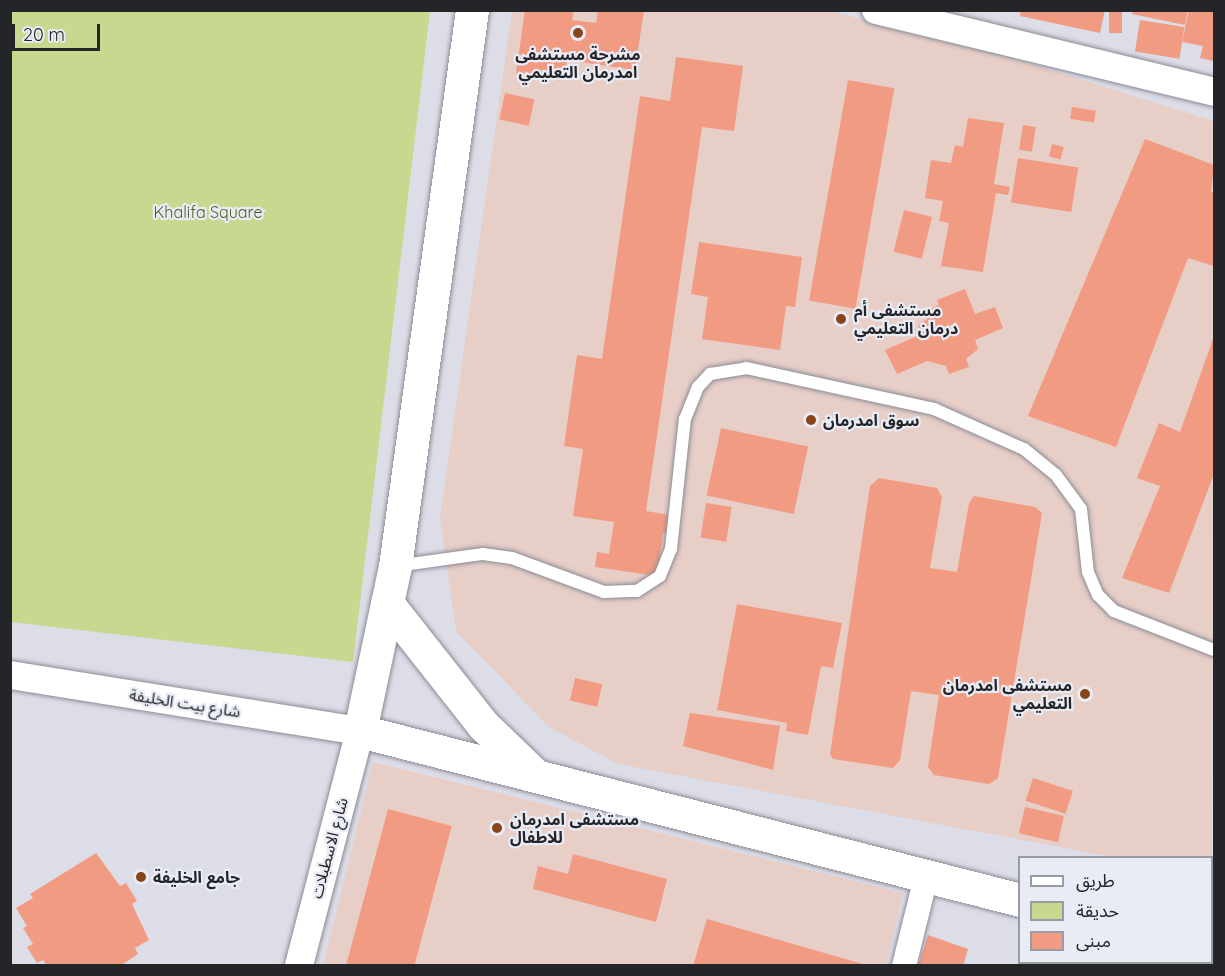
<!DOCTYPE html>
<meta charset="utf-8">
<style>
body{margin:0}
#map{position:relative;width:1225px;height:976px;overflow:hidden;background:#dcdde7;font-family:Quicksand,"Noto Sans Arabic",sans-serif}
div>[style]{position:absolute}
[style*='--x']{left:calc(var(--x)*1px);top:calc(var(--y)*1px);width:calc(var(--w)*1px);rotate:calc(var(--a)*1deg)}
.medical>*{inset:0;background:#e7cec7}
.green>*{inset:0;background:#c7d98f}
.building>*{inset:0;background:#f19b83;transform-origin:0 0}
.roads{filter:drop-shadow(0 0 2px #8b8c95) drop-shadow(0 0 2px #8b8c95)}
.service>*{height:12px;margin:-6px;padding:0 6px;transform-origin:6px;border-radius:6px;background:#fff}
.minor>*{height:24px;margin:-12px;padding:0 12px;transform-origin:12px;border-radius:12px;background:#fff}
.tertiary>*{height:28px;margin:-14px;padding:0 14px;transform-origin:14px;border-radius:14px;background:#fff}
.secondary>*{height:33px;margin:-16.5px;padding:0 16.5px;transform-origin:16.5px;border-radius:16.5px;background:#fff}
.dots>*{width:16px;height:16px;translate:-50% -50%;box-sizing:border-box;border:3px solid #e9ebf5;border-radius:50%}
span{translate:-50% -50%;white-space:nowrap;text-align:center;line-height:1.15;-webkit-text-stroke:4.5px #e9ebf5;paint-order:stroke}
.poi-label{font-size:16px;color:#242528;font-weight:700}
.left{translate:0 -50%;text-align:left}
.right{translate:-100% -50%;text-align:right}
.park-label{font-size:16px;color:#505c21}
.street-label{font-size:16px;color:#242528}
.frame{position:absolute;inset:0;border:12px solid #242528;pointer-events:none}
.legend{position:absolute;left:1018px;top:856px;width:195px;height:108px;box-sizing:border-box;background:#e9ebf5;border:2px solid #9a9ca3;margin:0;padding:8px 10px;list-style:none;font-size:18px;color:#242528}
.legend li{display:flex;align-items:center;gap:12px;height:30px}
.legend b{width:30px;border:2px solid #9a9ca3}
.scale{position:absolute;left:12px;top:24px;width:88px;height:27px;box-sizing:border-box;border:3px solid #242528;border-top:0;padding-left:8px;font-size:18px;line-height:21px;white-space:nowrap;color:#242528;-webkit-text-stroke:4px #e9ebf5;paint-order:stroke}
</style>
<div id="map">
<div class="medical">
<div style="clip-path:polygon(512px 11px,829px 11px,986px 50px,1214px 121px,1212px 867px,1212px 858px,1113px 857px,618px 764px,549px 727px,456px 631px,440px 518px)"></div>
<div style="clip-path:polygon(373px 762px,903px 893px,886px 965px,323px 966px)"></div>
</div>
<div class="green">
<div style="clip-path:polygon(11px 10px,430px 11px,353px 662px,11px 622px)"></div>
</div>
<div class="building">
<div style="clip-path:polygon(525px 10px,574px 10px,572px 20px,596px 23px,598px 10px,644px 10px,635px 70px,567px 60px,564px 81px,516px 73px)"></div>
<div style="clip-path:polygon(1021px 10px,1105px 10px,1100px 33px,1020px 16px)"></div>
<div style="left:1109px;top:10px;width:13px;height:23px"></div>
<div style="clip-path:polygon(1133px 10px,1188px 10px,1185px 25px,1132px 14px)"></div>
<div style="clip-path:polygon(1189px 10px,1214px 10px,1214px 61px,1200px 58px,1203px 46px,1182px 42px)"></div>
<div style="left:1140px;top:20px;width:45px;height:32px;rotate:9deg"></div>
<div style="clip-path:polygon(676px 57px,743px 66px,734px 131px,702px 127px,646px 511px,670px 515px,668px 533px,663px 533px,657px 576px,595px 567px,597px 552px,609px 554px,614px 522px,573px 516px,583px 449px,564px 446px,577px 355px,602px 359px,640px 96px,670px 101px)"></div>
<div style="left:848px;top:80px;width:47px;height:224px;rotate:10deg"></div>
<div style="left:505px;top:93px;width:30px;height:27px;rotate:12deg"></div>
<div style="left:1072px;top:107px;width:24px;height:12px;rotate:9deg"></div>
<div style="clip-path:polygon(968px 118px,1004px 123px,994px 184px,1010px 187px,1008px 195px,996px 193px,983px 272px,941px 266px,949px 223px,939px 221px,943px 201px,925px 198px,931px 160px,951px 163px,955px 145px,963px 147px)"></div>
<div style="left:1023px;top:125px;width:13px;height:25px;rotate:9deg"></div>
<div style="clip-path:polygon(1145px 139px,1214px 165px,1211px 192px,1214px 193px,1214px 266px,1188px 258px,1116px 447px,1028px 416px)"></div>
<div style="left:1052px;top:144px;width:12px;height:13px;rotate:14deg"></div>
<div style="left:1018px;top:158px;width:61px;height:45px;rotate:9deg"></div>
<div style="left:904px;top:210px;width:29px;height:43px;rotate:14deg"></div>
<div style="clip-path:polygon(699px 242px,802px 257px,795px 307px,786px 306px,780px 350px,702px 339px,708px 297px,691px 294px)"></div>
<div style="clip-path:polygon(965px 289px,975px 314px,995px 307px,1003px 328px,975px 340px,978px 349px,966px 359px,969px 367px,949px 374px,946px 366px,927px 361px,897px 374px,885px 350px,917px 336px,919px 325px,927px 319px,921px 312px,939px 305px,937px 300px)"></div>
<div style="clip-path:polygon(1214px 336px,1214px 474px,1169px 593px,1122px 578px,1160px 486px,1137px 478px,1159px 423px,1180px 432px)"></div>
<div style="left:721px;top:428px;width:89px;height:69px;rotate:12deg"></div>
<div style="clip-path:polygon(879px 478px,937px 488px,942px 497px,930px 568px,957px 572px,969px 503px,974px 496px,1035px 507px,1042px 513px,998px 778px,989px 784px,934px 775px,928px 767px,939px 695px,911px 691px,900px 760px,893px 768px,833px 759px,830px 754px,870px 486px)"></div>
<div style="left:706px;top:503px;width:26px;height:35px;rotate:9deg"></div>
<div style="clip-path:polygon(737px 604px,842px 623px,833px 668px,821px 666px,808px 735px,786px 731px,787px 723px,717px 710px)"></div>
<div style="left:575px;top:678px;width:28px;height:23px;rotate:13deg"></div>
<div style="clip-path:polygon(690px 713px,780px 726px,773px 770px,683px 746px)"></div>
<div style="left:1033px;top:778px;width:42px;height:24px;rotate:18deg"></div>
<div style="left:1025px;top:807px;width:40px;height:27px;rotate:13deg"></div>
<div style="left:388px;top:809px;width:66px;height:162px;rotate:15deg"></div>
<div style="clip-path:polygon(96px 853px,120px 886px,126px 883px,137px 901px,132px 904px,149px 940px,135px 948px,138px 954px,120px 966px,47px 966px,43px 960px,37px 963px,27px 947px,33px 944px,23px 928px,27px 926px,16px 908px,33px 898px,30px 894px)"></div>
<div style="clip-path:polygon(573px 854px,667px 879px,656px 922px,533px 889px,538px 866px,568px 874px)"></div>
<div style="clip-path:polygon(707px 919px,866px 965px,866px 966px,693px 966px)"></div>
<div style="clip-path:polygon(928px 935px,968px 949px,963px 966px,918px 966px)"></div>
</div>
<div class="roads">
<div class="service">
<div style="--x:396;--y:566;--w:88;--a:-7.9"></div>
<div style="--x:483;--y:554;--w:29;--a:8"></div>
<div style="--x:512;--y:558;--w:98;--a:20.3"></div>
<div style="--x:604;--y:592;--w:33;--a:-2"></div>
<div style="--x:637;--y:591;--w:27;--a:-33"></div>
<div style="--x:660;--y:576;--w:29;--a:-68"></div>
<div style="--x:671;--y:549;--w:131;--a:-83.9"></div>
<div style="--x:685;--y:419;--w:35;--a:-68"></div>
<div style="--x:698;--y:387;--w:18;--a:-47"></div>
<div style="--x:710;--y:374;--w:36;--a:-9"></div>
<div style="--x:746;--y:368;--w:192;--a:12.3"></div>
<div style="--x:934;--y:409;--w:98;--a:24"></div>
<div style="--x:1024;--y:449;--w:41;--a:39.1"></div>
<div style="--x:1056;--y:475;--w:42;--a:53.7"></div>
<div style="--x:1081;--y:509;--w:63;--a:83.7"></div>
<div style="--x:1088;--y:572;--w:25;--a:67"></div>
<div style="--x:1098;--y:595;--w:23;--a:45"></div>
<div style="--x:1114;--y:611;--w:107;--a:21.3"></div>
</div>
<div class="minor">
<div style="--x:904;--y:966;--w:92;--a:-76.1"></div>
</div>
<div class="tertiary">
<div style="--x:876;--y:10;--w:348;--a:13.6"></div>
<div style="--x:10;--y:675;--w:354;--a:9.1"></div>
<div style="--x:360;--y:731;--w:243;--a:104.6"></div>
</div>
<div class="secondary">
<div style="--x:472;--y:10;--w:561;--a:97.88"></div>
<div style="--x:395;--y:566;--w:169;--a:102"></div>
<div style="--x:360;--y:731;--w:681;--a:14.36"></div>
<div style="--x:387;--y:603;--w:155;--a:51.8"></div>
<div style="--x:483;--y:725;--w:71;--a:43.9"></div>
<div style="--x:1212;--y:948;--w:2;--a:27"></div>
</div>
</div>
<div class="dots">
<div style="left:578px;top:33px;background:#89451a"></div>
<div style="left:841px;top:319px;background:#89451a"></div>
<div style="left:811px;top:420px;background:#89451a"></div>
<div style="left:1085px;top:694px;background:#89451a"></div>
<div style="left:497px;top:828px;background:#89451a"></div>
<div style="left:141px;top:877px;background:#89451a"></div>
</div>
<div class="poi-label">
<span style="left:578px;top:63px">مشرحة مستشفى<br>امدرمان التعليمي</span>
<span class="left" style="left:854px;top:319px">مستشفى أم<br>درمان التعليمي</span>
<span class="left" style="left:823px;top:420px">سوق امدرمان</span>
<span class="right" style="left:1072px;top:694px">مستشفى امدرمان<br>التعليمي</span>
<span class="left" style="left:510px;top:828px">مستشفى امدرمان<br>للاطفال</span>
<span class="left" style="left:153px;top:877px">جامع الخليفة</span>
</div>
<div class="park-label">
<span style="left:208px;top:212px">Khalifa Square</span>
</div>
<div class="street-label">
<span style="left:185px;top:703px;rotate:9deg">شارع بيت الخليفة</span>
<span style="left:329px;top:848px;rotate:-75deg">شارع الاسطبلات</span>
</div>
<div class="frame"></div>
<ul class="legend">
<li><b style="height:8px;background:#fff"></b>طريق</li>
<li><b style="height:16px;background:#c7d98f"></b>حديقة</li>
<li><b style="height:16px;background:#f19b83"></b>مبنى</li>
</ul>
<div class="scale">20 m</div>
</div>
